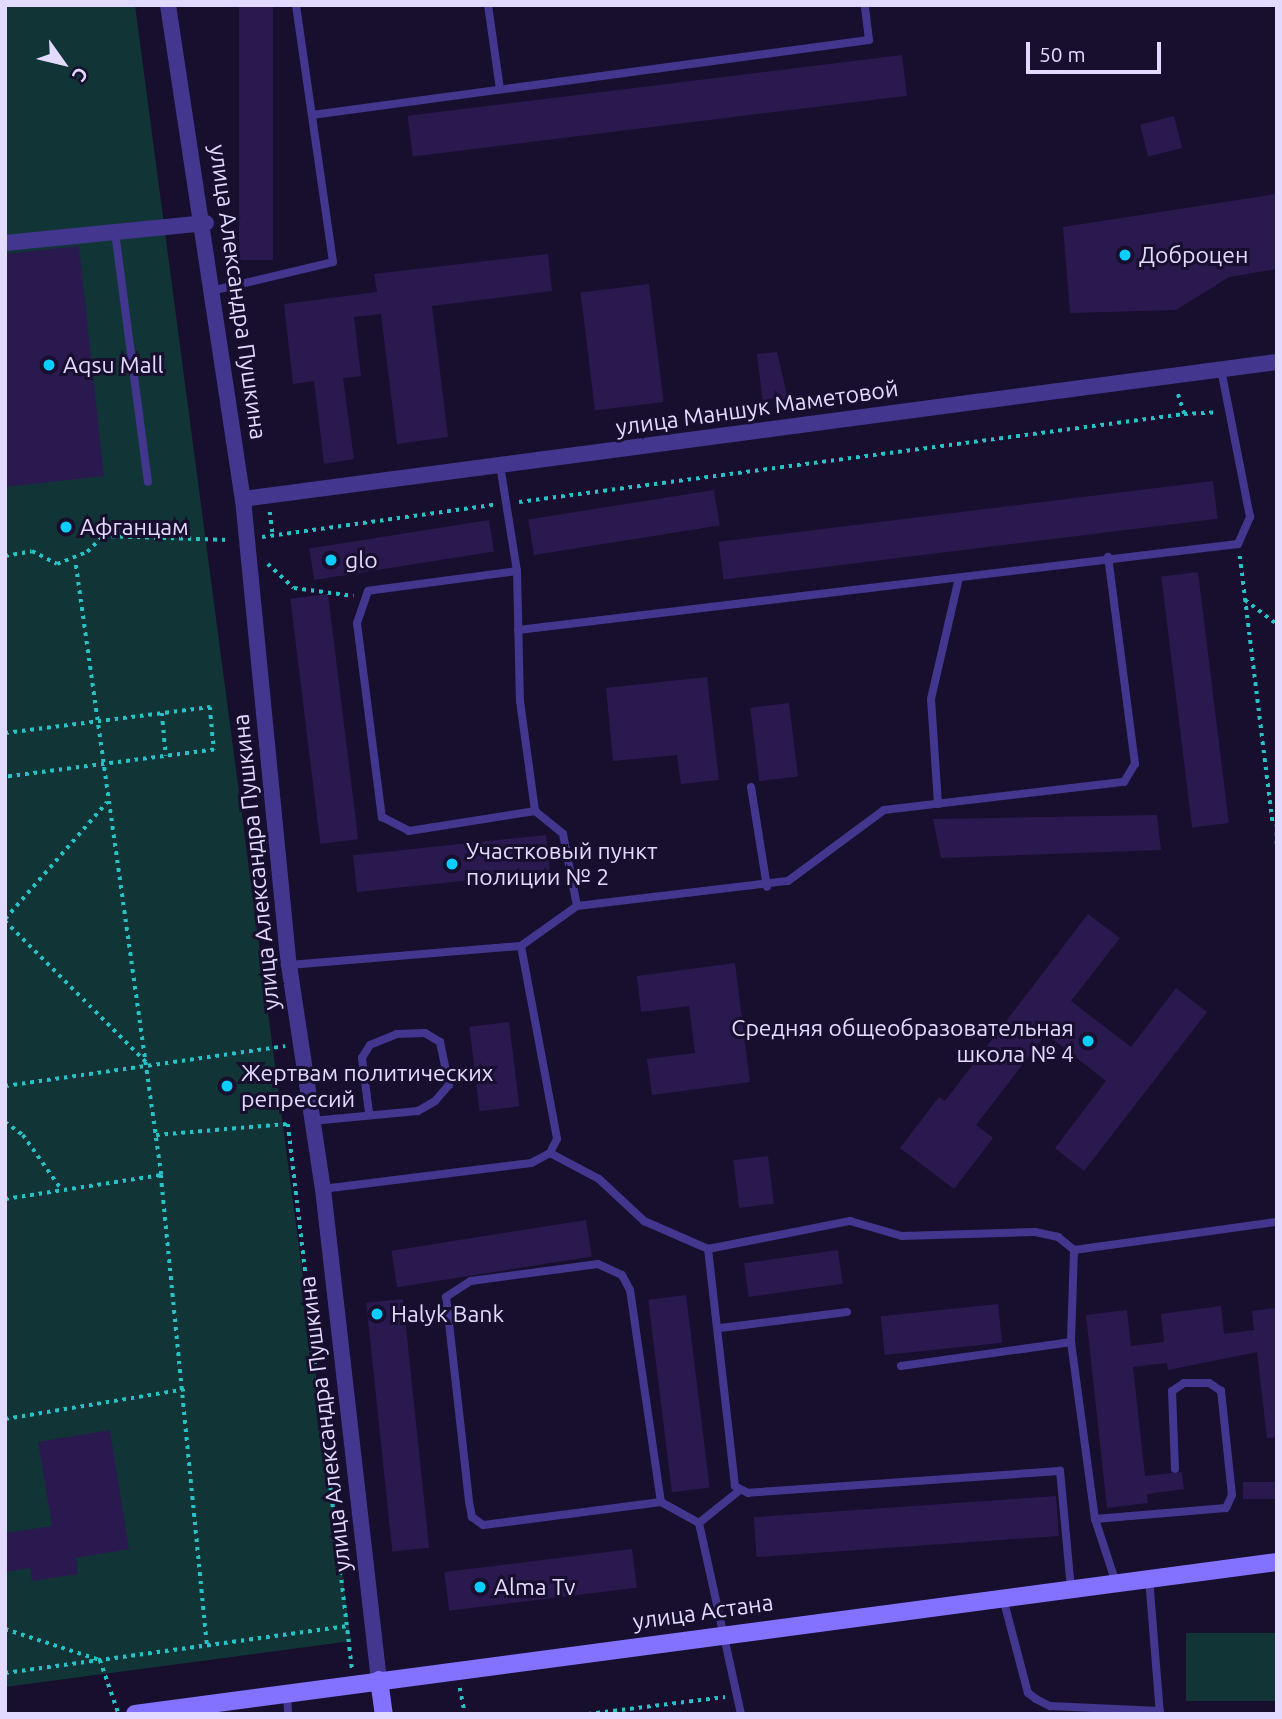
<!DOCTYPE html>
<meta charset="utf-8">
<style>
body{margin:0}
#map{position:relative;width:1282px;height:1719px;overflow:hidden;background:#170f2d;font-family:Ubuntu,sans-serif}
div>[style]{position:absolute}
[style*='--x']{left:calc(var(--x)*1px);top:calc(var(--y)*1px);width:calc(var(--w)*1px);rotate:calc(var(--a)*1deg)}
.green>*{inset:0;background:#113537;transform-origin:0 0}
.building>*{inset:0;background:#2a194f;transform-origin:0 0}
.path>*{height:3.5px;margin-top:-1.75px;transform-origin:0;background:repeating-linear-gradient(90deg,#26c2c7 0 3.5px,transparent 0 8.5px)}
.lane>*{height:8px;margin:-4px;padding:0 4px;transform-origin:4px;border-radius:4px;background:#42368f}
.street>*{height:16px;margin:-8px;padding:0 8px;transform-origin:8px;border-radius:8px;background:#42368f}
.secondary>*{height:18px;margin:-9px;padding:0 9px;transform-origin:9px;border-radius:9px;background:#8372ff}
.dots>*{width:19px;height:19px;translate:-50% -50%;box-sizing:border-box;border:4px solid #170f2d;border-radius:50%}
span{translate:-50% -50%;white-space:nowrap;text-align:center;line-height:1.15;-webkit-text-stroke:6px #170f2d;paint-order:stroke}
.poi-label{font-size:23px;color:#e2dbff}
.left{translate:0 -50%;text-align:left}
.right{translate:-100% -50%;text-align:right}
.street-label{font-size:23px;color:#e2dbff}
.frame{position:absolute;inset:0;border:7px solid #e2dbff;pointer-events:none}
.north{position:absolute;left:28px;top:28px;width:70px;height:70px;-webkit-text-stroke:5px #170f2d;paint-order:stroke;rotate:124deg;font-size:19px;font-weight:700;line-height:28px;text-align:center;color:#e2dbff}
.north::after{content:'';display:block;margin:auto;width:24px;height:32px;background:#e2dbff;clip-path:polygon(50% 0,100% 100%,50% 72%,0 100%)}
.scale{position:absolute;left:1026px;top:42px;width:135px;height:32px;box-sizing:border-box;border:4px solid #e2dbff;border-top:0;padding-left:9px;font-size:21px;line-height:24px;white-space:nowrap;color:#e2dbff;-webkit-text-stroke:5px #170f2d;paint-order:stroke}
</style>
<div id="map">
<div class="green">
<div style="clip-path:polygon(5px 5px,135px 5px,351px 1641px,5px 1687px)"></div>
<div style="left:1277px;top:1633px;width:68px;height:91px;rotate:90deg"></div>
</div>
<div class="building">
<div style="left:239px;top:5px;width:34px;height:255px"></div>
<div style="left:902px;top:55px;width:41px;height:498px;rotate:83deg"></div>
<div style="left:1174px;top:116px;width:33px;height:35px;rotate:76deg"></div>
<div style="clip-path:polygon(1277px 194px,1277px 269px,1229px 277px,1176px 310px,1070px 313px,1063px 227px)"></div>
<div style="clip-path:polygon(79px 246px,104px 476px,5px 487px,5px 254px)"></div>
<div style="clip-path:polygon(548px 254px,552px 291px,432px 306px,448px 437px,397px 444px,381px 314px,354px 317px,361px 376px,343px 378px,354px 459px,324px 464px,314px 381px,293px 384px,284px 304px,377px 292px,374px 274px)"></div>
<div style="left:649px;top:284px;width:119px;height:69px;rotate:83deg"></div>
<div style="clip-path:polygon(777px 352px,788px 399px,763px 403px,757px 354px)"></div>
<div style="left:1213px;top:481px;width:38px;height:498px;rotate:83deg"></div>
<div style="left:714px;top:490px;width:36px;height:188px;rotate:81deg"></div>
<div style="left:489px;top:520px;width:32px;height:182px;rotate:81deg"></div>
<div style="left:1198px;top:572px;width:253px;height:37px;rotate:83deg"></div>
<div style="left:328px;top:594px;width:247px;height:38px;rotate:83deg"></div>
<div style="clip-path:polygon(707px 677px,719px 780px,681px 784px,677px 755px,613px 761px,606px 688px)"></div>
<div style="left:789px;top:703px;width:74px;height:39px;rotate:83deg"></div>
<div style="clip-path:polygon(1157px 815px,1161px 850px,941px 858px,933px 819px)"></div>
<div style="left:546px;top:835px;width:37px;height:194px;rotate:84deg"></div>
<div style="clip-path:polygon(1088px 914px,1120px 938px,1071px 1001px,1131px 1047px,1176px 988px,1207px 1012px,1084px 1171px,1055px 1148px,1106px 1081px,1046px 1034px,976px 1125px,993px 1138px,954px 1189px,900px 1148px,939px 1097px,945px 1101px)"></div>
<div style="clip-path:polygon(735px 963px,750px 1082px,652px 1095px,647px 1059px,695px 1053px,689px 1006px,641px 1012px,637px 976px)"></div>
<div style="left:509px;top:1022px;width:85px;height:40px;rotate:83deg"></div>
<div style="left:768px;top:1156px;width:48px;height:35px;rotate:83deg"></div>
<div style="left:586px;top:1220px;width:37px;height:197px;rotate:81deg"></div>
<div style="left:838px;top:1250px;width:34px;height:95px;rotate:82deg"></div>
<div style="left:686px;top:1295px;width:194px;height:38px;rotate:83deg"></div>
<div style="left:403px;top:1299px;width:250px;height:37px;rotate:84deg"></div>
<div style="left:998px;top:1304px;width:39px;height:118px;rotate:84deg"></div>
<div style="clip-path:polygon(1221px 1306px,1224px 1334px,1254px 1330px,1252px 1311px,1277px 1308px,1277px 1437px,1267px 1438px,1257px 1352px,1168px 1370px,1167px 1363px,1133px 1367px,1145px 1476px,1182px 1472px,1184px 1489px,1147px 1494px,1148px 1503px,1107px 1508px,1086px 1315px,1127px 1310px,1131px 1346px,1164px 1342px,1161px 1314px)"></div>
<div style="clip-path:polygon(110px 1430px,129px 1549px,76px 1558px,78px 1574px,32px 1581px,30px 1568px,5px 1572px,5px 1533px,52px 1526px,38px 1442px)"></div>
<div style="left:1277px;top:1482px;width:17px;height:34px;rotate:90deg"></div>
<div style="left:1056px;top:1496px;width:40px;height:303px;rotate:86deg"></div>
<div style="left:632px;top:1549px;width:39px;height:189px;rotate:83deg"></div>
</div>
<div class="path">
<div style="--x:1184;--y:414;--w:33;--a:-3"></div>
<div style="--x:519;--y:502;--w:671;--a:-7.54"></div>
<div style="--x:1184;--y:414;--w:25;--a:-108"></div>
<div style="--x:270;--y:512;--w:23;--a:83"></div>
<div style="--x:262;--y:537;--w:234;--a:-7.9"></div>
<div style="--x:5;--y:556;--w:27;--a:-10"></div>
<div style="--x:32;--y:551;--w:28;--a:27"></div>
<div style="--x:57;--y:564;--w:32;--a:-22"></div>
<div style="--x:87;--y:552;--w:23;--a:-45"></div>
<div style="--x:103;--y:536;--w:127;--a:1.8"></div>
<div style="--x:1240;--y:556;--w:271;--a:83"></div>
<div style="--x:268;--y:564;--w:35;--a:43"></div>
<div style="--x:294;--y:588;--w:60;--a:7.7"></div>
<div style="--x:1245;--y:600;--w:40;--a:37"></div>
<div style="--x:162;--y:713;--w:43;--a:84.7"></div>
<div style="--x:5;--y:733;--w:207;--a:-7.2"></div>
<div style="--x:210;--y:707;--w:43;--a:84.7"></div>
<div style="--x:214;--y:750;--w:211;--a:172.6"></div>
<div style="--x:5;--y:738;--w:30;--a:90"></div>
<div style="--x:1277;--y:824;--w:24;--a:90"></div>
<div style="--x:5;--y:919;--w:155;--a:-48.9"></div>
<div style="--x:5;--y:921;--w:201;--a:45"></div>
<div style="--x:5;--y:1086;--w:283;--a:-8.1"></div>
<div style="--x:5;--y:1122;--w:22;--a:36"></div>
<div style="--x:23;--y:1135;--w:67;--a:54.7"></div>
<div style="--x:156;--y:1135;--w:132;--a:-4.8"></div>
<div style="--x:288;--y:1124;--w:548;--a:83.29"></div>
<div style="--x:161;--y:1175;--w:475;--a:84.4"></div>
<div style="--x:5;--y:1199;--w:158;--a:-8.7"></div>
<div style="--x:161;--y:1175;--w:620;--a:-97.97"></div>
<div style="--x:5;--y:1419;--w:183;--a:-9.4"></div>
<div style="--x:5;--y:1629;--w:100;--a:18.1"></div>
<div style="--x:100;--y:1660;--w:55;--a:70.9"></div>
<div style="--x:5;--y:1673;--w:344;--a:-7.8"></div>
<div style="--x:460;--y:1688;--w:26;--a:79"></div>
<div style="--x:588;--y:1714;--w:138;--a:-7.1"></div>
</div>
<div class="lane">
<div style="--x:488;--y:5;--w:85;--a:81.9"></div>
<div style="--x:312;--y:115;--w:562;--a:-7.67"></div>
<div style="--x:869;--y:40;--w:35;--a:-97"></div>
<div style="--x:115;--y:232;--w:252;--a:82.5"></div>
<div style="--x:215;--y:290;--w:121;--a:-13.3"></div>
<div style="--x:333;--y:262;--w:260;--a:-98.2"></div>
<div style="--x:500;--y:465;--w:107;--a:80.9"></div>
<div style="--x:517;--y:571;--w:150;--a:172.4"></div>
<div style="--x:368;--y:591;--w:34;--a:109"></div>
<div style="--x:357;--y:623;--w:196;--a:82.7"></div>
<div style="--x:382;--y:817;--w:30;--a:27"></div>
<div style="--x:409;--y:831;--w:128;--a:-9"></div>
<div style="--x:535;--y:811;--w:36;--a:39"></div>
<div style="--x:563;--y:834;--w:73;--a:79"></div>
<div style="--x:577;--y:906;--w:69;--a:144.5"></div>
<div style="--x:517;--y:571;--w:130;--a:88.7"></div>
<div style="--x:520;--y:701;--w:111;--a:82.2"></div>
<div style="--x:518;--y:630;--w:725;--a:-6.81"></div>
<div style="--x:1238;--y:544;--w:30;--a:-66"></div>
<div style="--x:1250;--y:517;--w:151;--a:-101.1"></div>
<div style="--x:751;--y:787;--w:101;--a:80.9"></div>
<div style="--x:938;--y:804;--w:105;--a:-93.8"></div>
<div style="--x:931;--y:699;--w:124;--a:-77"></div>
<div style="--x:577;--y:906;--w:212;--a:-6.8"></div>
<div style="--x:788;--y:881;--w:119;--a:-36.5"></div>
<div style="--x:884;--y:810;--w:242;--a:-6.7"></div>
<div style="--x:1124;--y:782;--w:21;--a:-59"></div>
<div style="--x:1135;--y:764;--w:209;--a:-97.4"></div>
<div style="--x:289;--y:965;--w:233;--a:-4.7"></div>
<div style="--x:521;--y:946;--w:196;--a:79.4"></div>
<div style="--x:557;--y:1139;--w:16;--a:117"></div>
<div style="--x:550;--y:1153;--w:21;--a:152"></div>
<div style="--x:531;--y:1163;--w:210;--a:172.9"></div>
<div style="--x:312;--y:1121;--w:106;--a:-5.4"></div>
<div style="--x:418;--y:1111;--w:20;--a:-30"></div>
<div style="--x:435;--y:1101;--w:21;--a:-49"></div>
<div style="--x:449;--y:1085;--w:44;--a:-101.8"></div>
<div style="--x:440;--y:1042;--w:17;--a:-149"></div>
<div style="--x:425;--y:1033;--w:28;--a:178"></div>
<div style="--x:397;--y:1034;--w:29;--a:158"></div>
<div style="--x:370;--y:1045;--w:15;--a:122"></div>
<div style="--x:362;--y:1058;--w:55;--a:82.7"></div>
<div style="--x:550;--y:1153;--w:55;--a:28"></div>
<div style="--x:599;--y:1179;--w:62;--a:43"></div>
<div style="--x:644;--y:1221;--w:70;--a:23.6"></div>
<div style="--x:1074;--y:1250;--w:92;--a:91.9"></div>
<div style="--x:1071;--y:1342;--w:179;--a:82.3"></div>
<div style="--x:1095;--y:1519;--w:67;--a:71.8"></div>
<div style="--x:598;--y:1264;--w:26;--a:25"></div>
<div style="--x:622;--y:1275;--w:17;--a:62"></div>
<div style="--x:630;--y:1290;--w:214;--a:81.7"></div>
<div style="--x:661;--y:1502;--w:179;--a:172.6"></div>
<div style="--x:483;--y:1525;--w:14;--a:-144"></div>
<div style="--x:472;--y:1517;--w:16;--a:-101"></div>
<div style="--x:469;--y:1501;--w:205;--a:-96.4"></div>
<div style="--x:446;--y:1297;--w:30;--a:-33"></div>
<div style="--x:471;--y:1281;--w:128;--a:-7.6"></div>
<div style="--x:720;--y:1328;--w:128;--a:-7.2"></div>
<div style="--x:901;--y:1366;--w:172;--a:-8"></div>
<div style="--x:740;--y:1490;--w:53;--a:141.2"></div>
<div style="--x:699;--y:1523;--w:196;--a:77.6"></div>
<div style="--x:661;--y:1502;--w:43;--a:28.9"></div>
<div style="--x:1095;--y:1519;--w:131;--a:-4.8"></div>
<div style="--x:1226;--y:1508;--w:14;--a:-65"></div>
<div style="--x:1232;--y:1495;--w:105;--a:-96"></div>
<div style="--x:1221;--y:1391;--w:14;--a:-146"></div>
<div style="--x:1209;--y:1383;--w:25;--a:180"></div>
<div style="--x:1184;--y:1383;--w:14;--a:146"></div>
<div style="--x:1172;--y:1391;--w:78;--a:87.8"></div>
<div style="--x:1149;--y:1578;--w:136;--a:85.4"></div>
<div style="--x:1071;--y:1589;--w:119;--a:-95.3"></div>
<div style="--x:1060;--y:1471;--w:313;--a:176"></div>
<div style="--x:748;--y:1493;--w:15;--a:-152"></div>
<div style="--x:735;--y:1486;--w:239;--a:-96.5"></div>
<div style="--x:708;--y:1249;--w:145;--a:-11.2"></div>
<div style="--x:850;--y:1221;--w:54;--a:16.1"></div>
<div style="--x:902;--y:1236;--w:133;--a:-1.7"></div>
<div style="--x:1035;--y:1232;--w:24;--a:12"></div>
<div style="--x:1058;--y:1237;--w:21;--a:39"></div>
<div style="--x:1074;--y:1250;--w:205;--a:-7.9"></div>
<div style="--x:1003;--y:1598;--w:98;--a:75.3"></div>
<div style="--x:1028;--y:1693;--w:10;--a:37"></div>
<div style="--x:1036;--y:1699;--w:16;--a:27"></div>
<div style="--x:1050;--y:1706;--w:110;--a:2.6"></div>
<div style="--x:287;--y:1693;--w:21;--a:87"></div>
</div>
<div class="street">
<div style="--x:168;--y:5;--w:500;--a:81.4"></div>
<div style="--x:243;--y:499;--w:468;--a:84.4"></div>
<div style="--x:289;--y:965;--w:227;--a:81.4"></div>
<div style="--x:323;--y:1189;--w:494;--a:83.5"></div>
<div style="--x:5;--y:243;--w:202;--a:-5.7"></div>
<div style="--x:243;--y:499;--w:1043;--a:-7.55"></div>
</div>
<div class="secondary">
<div style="--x:379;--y:1680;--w:34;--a:82"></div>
<div style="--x:135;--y:1714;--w:1152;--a:-7.58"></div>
</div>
<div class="dots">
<div style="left:1125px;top:255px;background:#07ceff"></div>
<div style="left:49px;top:365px;background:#07ceff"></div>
<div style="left:66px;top:527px;background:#07ceff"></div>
<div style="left:331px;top:560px;background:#07ceff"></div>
<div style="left:452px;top:864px;background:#07ceff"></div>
<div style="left:1088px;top:1041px;background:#07ceff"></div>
<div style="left:227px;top:1086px;background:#07ceff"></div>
<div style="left:377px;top:1314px;background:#07ceff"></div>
<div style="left:480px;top:1587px;background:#07ceff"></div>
</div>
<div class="poi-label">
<span class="left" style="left:1139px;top:255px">Доброцен</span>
<span class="left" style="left:63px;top:365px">Аqsu Mall</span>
<span class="left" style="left:80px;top:527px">Афганцам</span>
<span class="left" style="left:345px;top:560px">glo</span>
<span class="left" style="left:466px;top:864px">Участковый пункт<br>полиции № 2</span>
<span class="right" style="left:1074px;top:1041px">Средняя общеобразовательная<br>школа № 4</span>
<span class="left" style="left:241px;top:1086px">Жертвам политических<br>репрессий</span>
<span class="left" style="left:391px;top:1314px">Halyk Bank</span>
<span class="left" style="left:494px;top:1587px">Alma Tv</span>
</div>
<div class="street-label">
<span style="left:238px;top:292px;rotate:82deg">улица Александра Пушкина</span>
<span style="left:757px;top:408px;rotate:-8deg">улица Маншук Маметовой</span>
<span style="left:256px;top:862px;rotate:-96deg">улица Александра Пушкина</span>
<span style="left:325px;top:1424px;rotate:-97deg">улица Александра Пушкина</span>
<span style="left:703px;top:1612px;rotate:-8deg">улица Астана</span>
</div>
<div class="frame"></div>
<div class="north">С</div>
<div class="scale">50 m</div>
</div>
